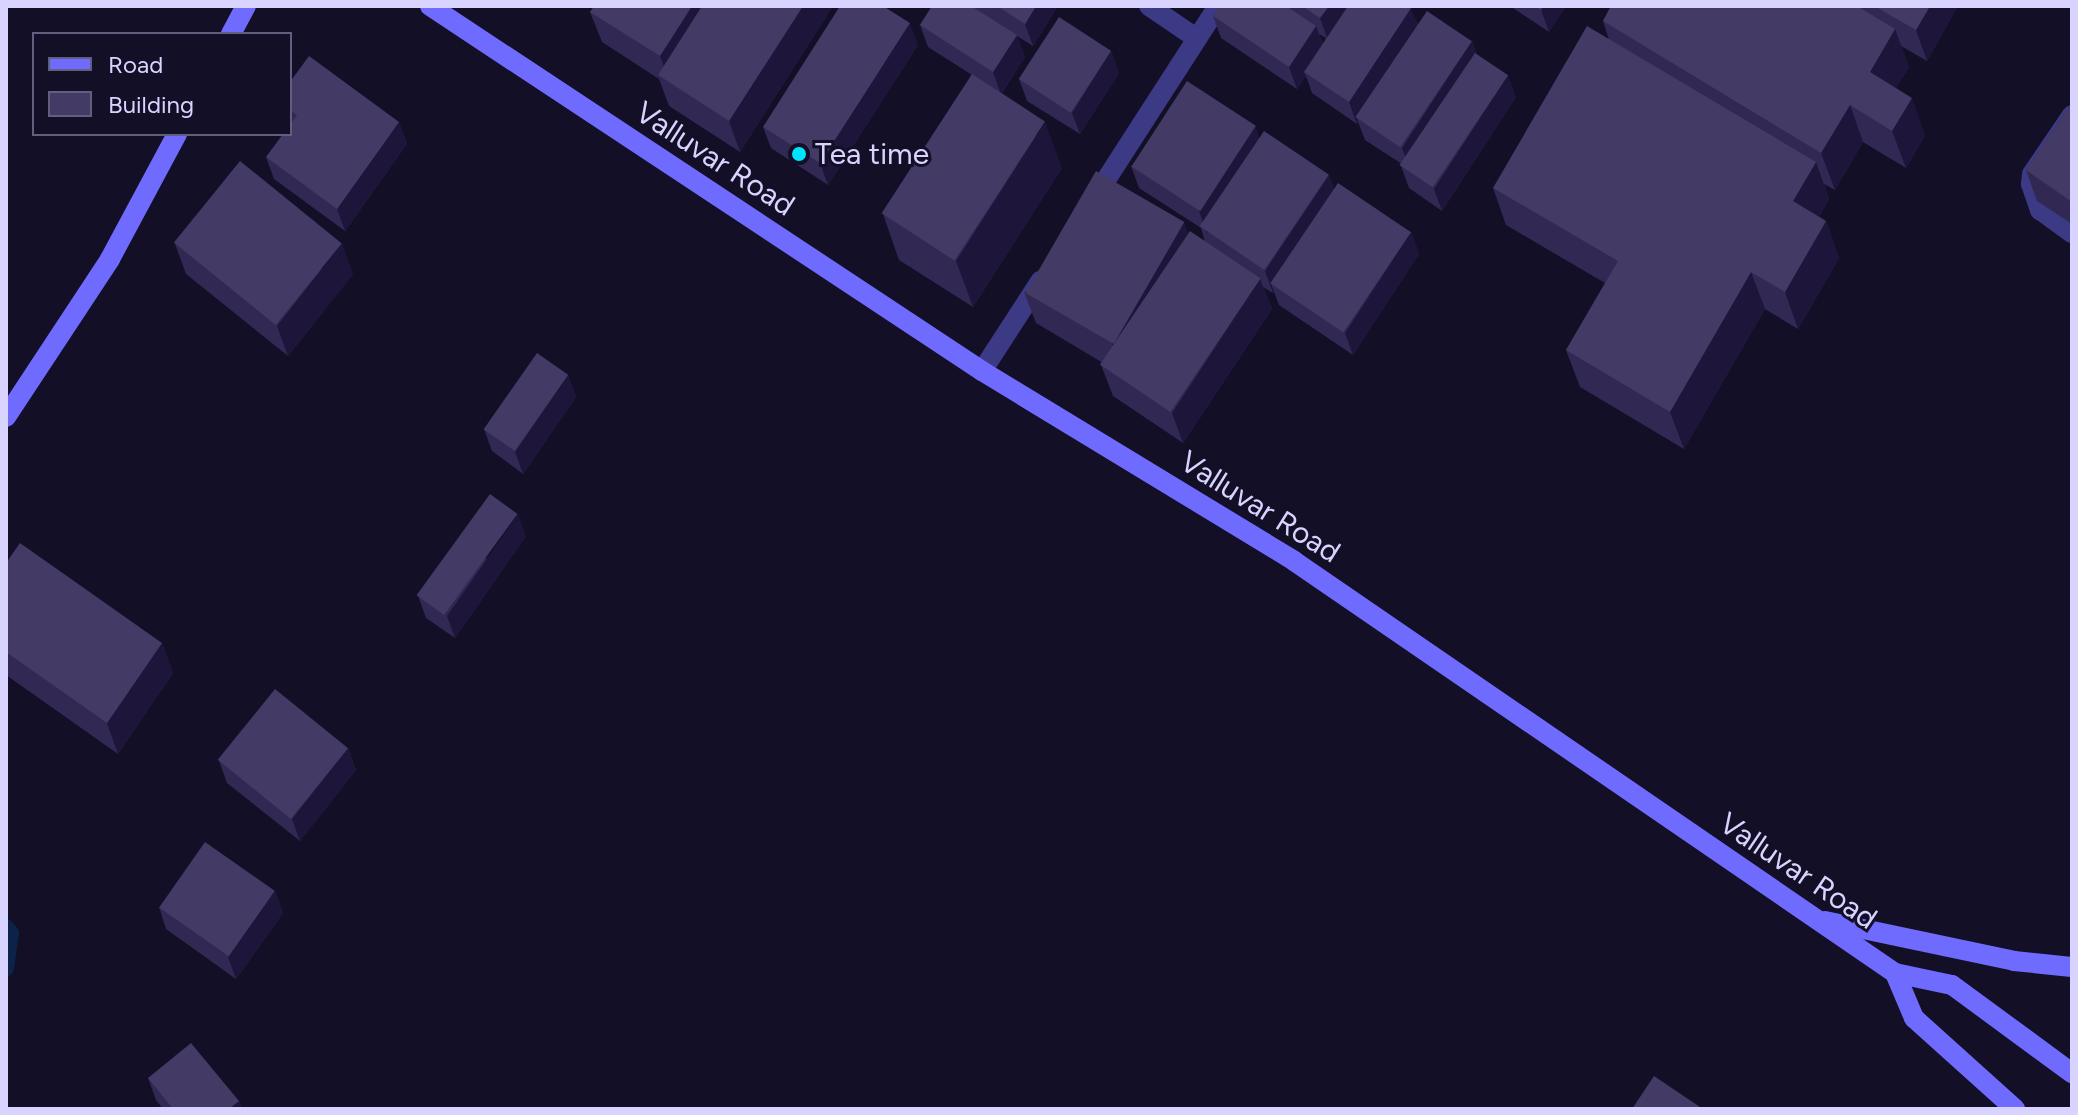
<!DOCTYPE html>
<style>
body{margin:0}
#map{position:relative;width:2078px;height:1115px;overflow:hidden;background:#130f26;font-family:Figtree,sans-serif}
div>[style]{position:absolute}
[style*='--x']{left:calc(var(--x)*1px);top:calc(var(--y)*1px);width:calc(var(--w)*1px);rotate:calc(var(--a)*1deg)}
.stream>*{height:16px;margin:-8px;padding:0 8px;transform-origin:8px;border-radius:8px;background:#0c2248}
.lane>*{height:20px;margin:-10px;padding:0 10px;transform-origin:10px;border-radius:10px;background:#3d3a85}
.street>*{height:20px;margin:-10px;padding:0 10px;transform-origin:10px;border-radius:10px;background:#3d3a85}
.secondary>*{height:20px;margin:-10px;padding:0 10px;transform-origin:10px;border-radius:10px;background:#6f6bff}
.wall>*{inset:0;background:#312854}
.shaded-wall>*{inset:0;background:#1d163a}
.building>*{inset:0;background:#433a66;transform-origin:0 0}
.dots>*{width:22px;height:22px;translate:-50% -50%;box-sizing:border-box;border:4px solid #130f26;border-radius:50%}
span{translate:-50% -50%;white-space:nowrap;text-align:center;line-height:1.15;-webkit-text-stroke:6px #130f26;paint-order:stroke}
.poi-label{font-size:30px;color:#d9d4ff}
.left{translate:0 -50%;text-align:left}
.street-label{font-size:30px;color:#d9d4ff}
.frame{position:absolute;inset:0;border:8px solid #d9d4ff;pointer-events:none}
.legend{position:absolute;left:32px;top:32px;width:260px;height:104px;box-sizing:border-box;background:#130f26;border:2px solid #625e7d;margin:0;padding:10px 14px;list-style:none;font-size:24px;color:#d9d4ff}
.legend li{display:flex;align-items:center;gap:16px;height:40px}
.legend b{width:40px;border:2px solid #625e7d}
</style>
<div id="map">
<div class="stream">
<div style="--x:6;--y:927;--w:8;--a:50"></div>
<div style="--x:11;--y:933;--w:36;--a:98"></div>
</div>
<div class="lane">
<div style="--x:2072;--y:115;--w:71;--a:124.1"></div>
<div style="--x:2032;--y:174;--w:10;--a:96"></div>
<div style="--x:2031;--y:184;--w:28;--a:71"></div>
<div style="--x:2040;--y:210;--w:39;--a:36"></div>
</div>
<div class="street">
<div style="--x:1149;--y:6;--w:57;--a:34.2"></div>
<div style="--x:1093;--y:200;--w:231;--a:-57.2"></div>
<div style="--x:982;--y:371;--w:108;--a:-57"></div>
</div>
<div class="secondary">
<div style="--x:430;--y:6;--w:662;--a:33.47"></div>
<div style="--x:982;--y:371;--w:365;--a:31.3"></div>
<div style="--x:1294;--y:561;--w:729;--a:34.43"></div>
<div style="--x:1895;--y:973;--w:49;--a:67.1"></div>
<div style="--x:1914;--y:1018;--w:136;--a:42"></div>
<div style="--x:231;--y:34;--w:32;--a:-62"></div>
<div style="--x:6;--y:417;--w:189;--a:-56.6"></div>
<div style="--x:110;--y:259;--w:142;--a:-61.8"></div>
<div style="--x:1825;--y:921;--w:193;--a:11.9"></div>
<div style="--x:2014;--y:961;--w:58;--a:5.9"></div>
<div style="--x:1895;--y:973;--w:58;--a:11.9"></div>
<div style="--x:1952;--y:985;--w:149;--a:36.3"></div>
</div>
<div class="wall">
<div style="clip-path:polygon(833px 6px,740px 152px,669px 106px,659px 79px,602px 42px,590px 12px)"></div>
<div style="clip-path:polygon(932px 6px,1058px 6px,1033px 46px,1017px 36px,1025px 57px,1002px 93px,1062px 168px,973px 307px,899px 260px,883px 214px,972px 75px,928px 47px,920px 25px)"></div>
<div style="clip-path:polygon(evenodd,1220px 6px,1408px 6px,1418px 25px,1472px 41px,1477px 55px,1516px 97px,1442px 211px,1409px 188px,1401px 166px,1402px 164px,1365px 140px,1358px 122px,1357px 124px,1312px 93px,1306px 76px,1297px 89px,1221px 38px,1213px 16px,1220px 6px,1319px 34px,1326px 38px,1323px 44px,1319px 34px)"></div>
<div style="clip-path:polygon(1510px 6px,1566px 6px,1549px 32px)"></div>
<div style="clip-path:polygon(1611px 6px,1958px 6px,1927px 61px,1901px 46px,1909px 67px,1896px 88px,1925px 135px,1906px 168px,1863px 142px,1835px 190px,1824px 184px,1829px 199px,1819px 217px,1826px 221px,1839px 258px,1798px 329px,1765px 309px,1684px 449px,1580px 387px,1566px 350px,1605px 283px,1506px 225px,1493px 188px,1609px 40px,1603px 21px)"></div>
<div style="clip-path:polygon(918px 45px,828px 185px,771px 148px,763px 127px)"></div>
<div style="clip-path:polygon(1111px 51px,1119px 73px,1080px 134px,1027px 101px,1019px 79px)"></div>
<div style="clip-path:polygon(290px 82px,399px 122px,407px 144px,345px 231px,274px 179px,266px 157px,290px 134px)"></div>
<div style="clip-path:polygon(2072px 102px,2072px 224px,2037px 201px,2026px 170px)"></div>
<div style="clip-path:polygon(1255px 126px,1259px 138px,1329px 175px,1334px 189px,1411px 232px,1419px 254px,1353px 355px,1279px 305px,1274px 292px,1273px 293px,1263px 287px,1272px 309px,1183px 443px,1113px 396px,1101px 365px,1103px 363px,1036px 323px,1024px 292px,1188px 233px,1205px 242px,1201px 228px,1139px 188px,1131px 166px)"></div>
<div style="clip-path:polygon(175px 244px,353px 274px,288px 356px,186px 274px)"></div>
<div style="clip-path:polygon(568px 375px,576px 397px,523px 474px,492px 451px,484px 429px)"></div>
<div style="clip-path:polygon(526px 536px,455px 638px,426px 618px,418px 596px)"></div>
<div style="clip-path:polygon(6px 563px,162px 643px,173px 673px,118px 754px,6px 675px)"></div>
<div style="clip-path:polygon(348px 748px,356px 770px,300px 841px,227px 783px,219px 761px)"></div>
<div style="clip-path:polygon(275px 891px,283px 913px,236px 979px,166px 929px,159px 907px)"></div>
<div style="clip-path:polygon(148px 1078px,239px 1101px,242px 1109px,163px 1109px,156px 1100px)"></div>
</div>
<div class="shaded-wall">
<div style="clip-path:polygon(692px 6px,723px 6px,670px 83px,660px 56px)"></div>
<div style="clip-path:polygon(803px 6px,833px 6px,740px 152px,729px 121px)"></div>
<div style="clip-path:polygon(1036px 6px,1058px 6px,1033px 46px,1025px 24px)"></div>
<div style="clip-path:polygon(1329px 6px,1351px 6px,1328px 40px,1320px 18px)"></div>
<div style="clip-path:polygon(1543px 6px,1566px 6px,1549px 32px,1541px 10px)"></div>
<div style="clip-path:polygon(1930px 6px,1958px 6px,1927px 61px,1916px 30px)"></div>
<div style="clip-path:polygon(1411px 8px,1419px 30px,1357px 118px,1358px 122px,1357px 124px,1349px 102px)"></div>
<div style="clip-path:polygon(910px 23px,918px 45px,828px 185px,820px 163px)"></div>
<div style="clip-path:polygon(1316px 26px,1324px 48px,1304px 72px,1306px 76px,1297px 89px,1289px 67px)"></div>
<div style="clip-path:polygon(1895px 29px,1909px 67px,1883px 110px,1870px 72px)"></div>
<div style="clip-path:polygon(1017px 35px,1025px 57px,1001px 94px,993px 72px)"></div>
<div style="clip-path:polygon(1472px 41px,1480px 63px,1410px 170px,1402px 148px)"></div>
<div style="clip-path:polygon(1111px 51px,1119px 73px,1080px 134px,1072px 113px)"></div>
<div style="clip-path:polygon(1508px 75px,1516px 97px,1442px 211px,1434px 189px)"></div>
<div style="clip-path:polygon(1912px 98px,1925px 135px,1906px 168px,1892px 131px)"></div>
<div style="clip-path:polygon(1850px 105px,1863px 142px,1835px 190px,1821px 153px)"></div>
<div style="clip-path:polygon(399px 122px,407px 144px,345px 231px,337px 209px)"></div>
<div style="clip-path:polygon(1045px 122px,1062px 168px,973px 307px,956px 261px)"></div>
<div style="clip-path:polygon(1255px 126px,1263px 148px,1207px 233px,1199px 211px)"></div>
<div style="clip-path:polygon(1816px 162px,1829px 199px,1807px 239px,1793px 201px)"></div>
<div style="clip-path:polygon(1329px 175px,1337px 197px,1271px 284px,1274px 292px,1273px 293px,1265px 271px)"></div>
<div style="clip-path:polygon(1826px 221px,1839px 258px,1798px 329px,1785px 292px)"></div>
<div style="clip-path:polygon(1184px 222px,1195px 252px,1123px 375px,1112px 344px)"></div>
<div style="clip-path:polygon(1411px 232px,1419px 254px,1353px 355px,1345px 333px)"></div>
<div style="clip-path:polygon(342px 243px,353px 274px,288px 356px,277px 326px)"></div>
<div style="clip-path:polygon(1751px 272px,1765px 309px,1684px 449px,1670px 412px)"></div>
<div style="clip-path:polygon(1260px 279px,1272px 309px,1183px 443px,1172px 413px)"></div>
<div style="clip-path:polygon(568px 375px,576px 397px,523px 474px,515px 452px)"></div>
<div style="clip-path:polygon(518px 514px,526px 536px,455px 638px,447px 616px)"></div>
<div style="clip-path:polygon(162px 643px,173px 673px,118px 754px,107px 723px)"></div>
<div style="clip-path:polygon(348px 748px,356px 770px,300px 841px,292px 819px)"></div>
<div style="clip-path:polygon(275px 891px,283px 913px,236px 979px,228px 957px)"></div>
<div style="clip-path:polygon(239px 1101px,242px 1109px,229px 1109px)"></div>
</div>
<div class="building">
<div style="clip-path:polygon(594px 6px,692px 6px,660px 56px,590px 12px)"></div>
<div style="clip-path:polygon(702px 6px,803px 6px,729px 121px,658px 75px)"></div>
<div style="clip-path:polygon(840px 6px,883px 6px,910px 23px,820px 163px,763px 127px)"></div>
<div style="clip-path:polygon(932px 6px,971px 6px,1017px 35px,993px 72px,920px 25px)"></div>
<div style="clip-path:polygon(997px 6px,1036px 6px,1025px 24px)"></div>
<div style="clip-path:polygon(1220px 6px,1286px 6px,1316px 26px,1289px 67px,1213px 16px)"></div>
<div style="clip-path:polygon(1302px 6px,1329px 6px,1320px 18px)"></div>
<div style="clip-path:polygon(1348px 6px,1408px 6px,1411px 8px,1349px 102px,1304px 72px)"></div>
<div style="clip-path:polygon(1534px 6px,1543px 6px,1541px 10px)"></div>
<div style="clip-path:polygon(1611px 6px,1857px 6px,1895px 29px,1870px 72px,1912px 98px,1892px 131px,1850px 105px,1821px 153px,1603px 21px)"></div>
<div style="clip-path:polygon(1874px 6px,1930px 6px,1916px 30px)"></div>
<div style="left:1427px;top:11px;width:54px;height:128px;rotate:34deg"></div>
<div style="left:1059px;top:17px;width:62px;height:74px;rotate:33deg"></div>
<div style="clip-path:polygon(1587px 26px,1816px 162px,1793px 201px,1826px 221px,1785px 292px,1751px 272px,1670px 412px,1566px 350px,1618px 261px,1493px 188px)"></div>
<div style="left:1475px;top:53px;width:40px;height:135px;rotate:34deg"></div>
<div style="clip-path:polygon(309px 56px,399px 122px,337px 209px,266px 157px,283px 134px,290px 134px,290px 125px,297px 115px,290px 110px,290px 82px)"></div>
<div style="left:972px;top:74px;width:87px;height:166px;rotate:33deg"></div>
<div style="left:1187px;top:81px;width:82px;height:102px;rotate:33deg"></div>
<div style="clip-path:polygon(2072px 102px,2072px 202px,2026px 170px)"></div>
<div style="left:1264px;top:131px;width:78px;height:115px;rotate:34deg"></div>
<div style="left:240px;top:161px;width:131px;height:105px;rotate:39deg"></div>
<div style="left:1096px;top:171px;width:102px;height:141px;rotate:30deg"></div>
<div style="left:1338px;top:183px;width:88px;height:121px;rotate:34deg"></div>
<div style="left:1190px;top:231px;width:85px;height:161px;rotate:34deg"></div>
<div style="left:537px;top:353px;width:38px;height:93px;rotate:35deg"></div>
<div style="left:490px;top:494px;width:34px;height:125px;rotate:36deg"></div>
<div style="clip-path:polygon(20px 543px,162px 643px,107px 723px,6px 652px,6px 563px)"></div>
<div style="left:275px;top:689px;width:94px;height:91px;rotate:39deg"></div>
<div style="left:205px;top:842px;width:85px;height:80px;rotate:35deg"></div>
<div style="clip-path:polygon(191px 1043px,239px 1101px,229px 1109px,173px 1109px,148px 1078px)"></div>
<div style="clip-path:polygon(1654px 1076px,1703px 1109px,1632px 1109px)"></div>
</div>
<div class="dots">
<div style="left:799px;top:154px;background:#00e5ff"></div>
</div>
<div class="poi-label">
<span class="left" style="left:815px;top:154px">Tea time</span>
</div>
<div class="street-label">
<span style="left:715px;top:159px;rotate:33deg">Valluvar Road</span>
<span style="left:1260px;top:507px;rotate:32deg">Valluvar Road</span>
<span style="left:1798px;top:871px;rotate:34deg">Valluvar Road</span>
</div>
<div class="frame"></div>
<ul class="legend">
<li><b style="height:10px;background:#6f6bff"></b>Road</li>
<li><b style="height:22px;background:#433a66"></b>Building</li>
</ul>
</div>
